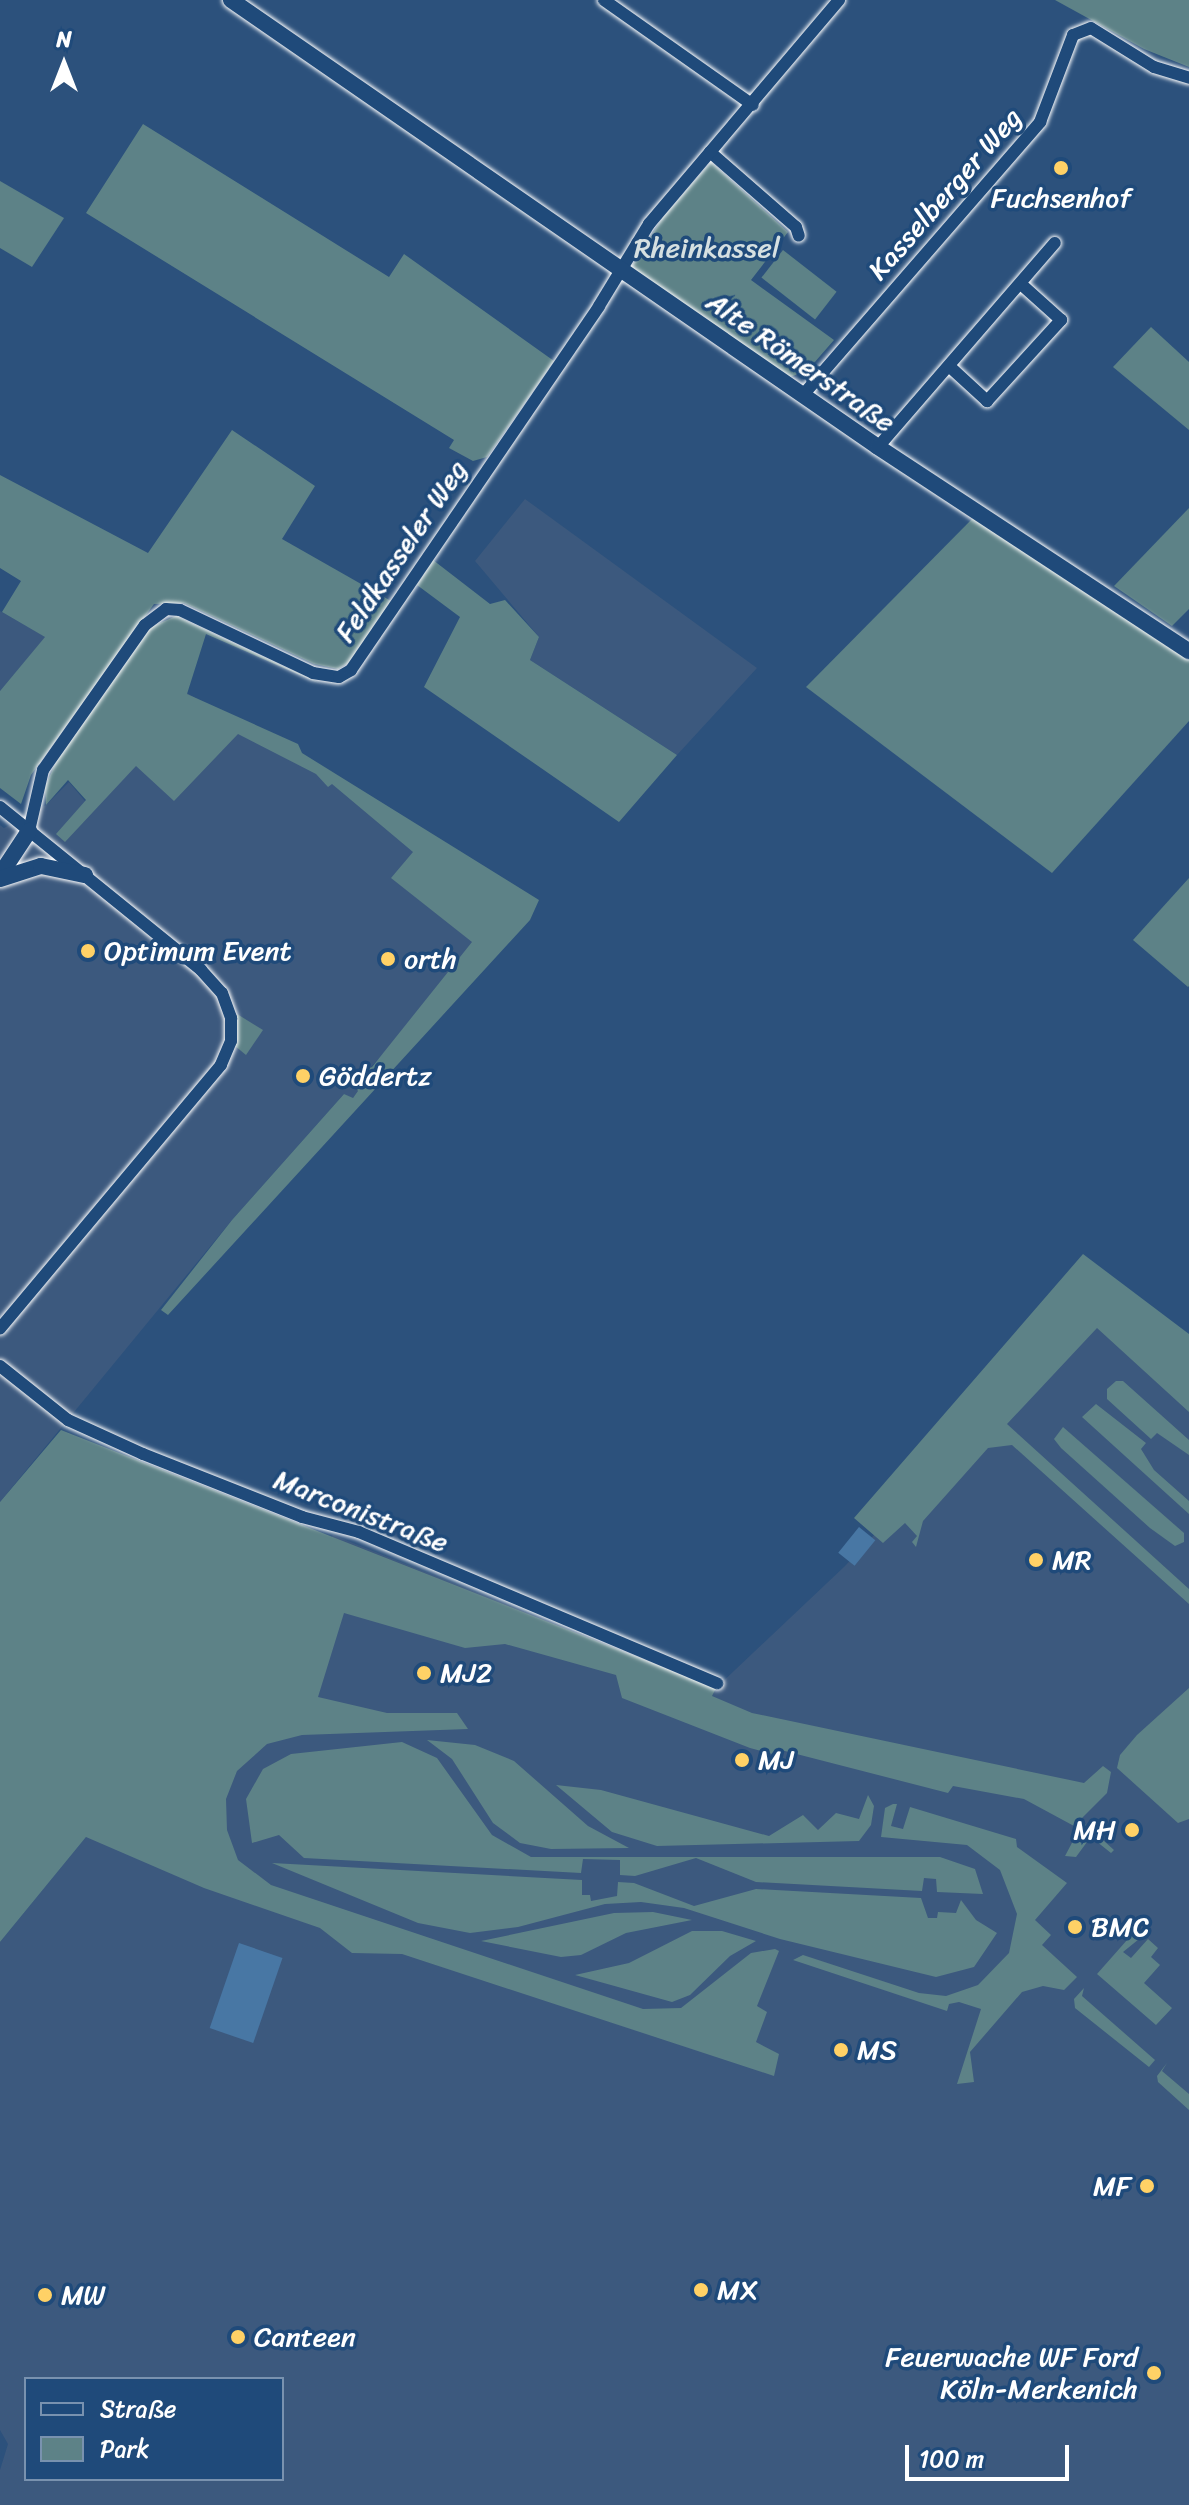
<!DOCTYPE html>
<meta charset="utf-8">
<style>
body{margin:0}
#map{position:relative;width:1189px;height:2505px;overflow:hidden;background:#2c517c;font-family:Sriracha,sans-serif}
div>[style]{position:absolute}
[style*='--x']{left:calc(var(--x)*1px);top:calc(var(--y)*1px);width:calc(var(--w)*1px);rotate:calc(var(--a)*1deg)}
.built>*{inset:0;background:#3c597e}
.green>*{inset:0;background:#5d8287;transform-origin:0 0}
.water>*{inset:0;background:#4877a4;transform-origin:0 0}
.roads{filter:drop-shadow(0 0 2px #fff) drop-shadow(0 0 2px #fff)}
.minor>*{height:12px;margin:-6px;padding:0 6px;transform-origin:6px;border-radius:6px;background:#1f4a7a}
.tertiary>*{height:16px;margin:-8px;padding:0 8px;transform-origin:8px;border-radius:8px;background:#1f4a7a}
.dots>*{width:22px;height:22px;translate:-50% -50%;box-sizing:border-box;border:4px solid #1f4a7a;border-radius:50%}
span{translate:-50% -50%;white-space:nowrap;text-align:center;line-height:1.15;-webkit-text-stroke:7px #1f4a7a;paint-order:stroke}
.street-label{font-size:28px;color:#fff}
.poi-label{font-size:28px;color:#fff}
.left{translate:0 -50%;text-align:left}
.right{translate:-100% -50%;text-align:right}
.park-label{font-size:28px;color:#d6e0e1}
.legend{position:absolute;left:24px;top:2377px;width:260px;height:104px;box-sizing:border-box;background:#1f4a7a;border:2px solid #7992af;margin:0;padding:10px 14px;list-style:none;font-size:24px;color:#fff}
.legend li{display:flex;align-items:center;gap:16px;height:40px}
.legend b{width:40px;border:2px solid #7992af}
.north{position:absolute;left:24px;top:24px;width:80px;height:80px;-webkit-text-stroke:6px #1f4a7a;paint-order:stroke;rotate:0deg;font-size:22px;font-weight:700;line-height:32px;text-align:center;color:#fff}
.north::after{content:'';display:block;margin:auto;width:28px;height:36px;background:#fff;clip-path:polygon(50% 0,100% 100%,50% 72%,0 100%)}
.scale{position:absolute;left:905px;top:2445px;width:164px;height:36px;box-sizing:border-box;border:4px solid #fff;border-top:0;padding-left:10px;font-size:24px;line-height:28px;white-space:nowrap;color:#fff;-webkit-text-stroke:6px #1f4a7a;paint-order:stroke}
</style>
<div id="map">
<div class="built">
<div style="clip-path:polygon(525px 499px,757px 668px,677px 755px,530px 660px,539px 637px,475px 561px)"></div>
<div style="clip-path:polygon(0 611px,46px 637px,0 691px)"></div>
<div style="clip-path:polygon(187px 693px,529px 896px,371px 1067px,357px 1072px,352px 1085px,359px 1091px,352px 1099px,344px 1094px,232px 1220px,0 1502px,0 825px,4px 828px,46px 805px,69px 782px,85px 801px)"></div>
<div style="clip-path:polygon(evenodd,1095px 1299px,1189px 1382px,1189px 2505px,0 2505px,0 2470px,8px 2444px,0 2430px,0 1942px,333px 1535px,716px 1688px,845px 1566px,1095px 1299px,26px 2379px,282px 2379px,282px 2479px,26px 2479px,26px 2379px)"></div>
</div>
<div class="green">
<div style="clip-path:polygon(1055px 0,1189px 0,1189px 67px,1144px 49px)"></div>
<div style="clip-path:polygon(143px 124px,389px 277px,404px 254px,554px 361px,487px 457px,473px 461px,449px 448px,454px 440px,86px 213px)"></div>
<div style="clip-path:polygon(711px 162px,788px 232px,751px 280px,834px 340px,807px 371px,787px 378px,630px 269px,663px 217px)"></div>
<div style="clip-path:polygon(0 181px,64px 218px,32px 267px,0 248px)"></div>
<div style="left:783px;top:250px;width:68px;height:35px;rotate:38deg"></div>
<div style="clip-path:polygon(1151px 327px,1189px 362px,1189px 430px,1113px 367px)"></div>
<div style="clip-path:polygon(232px 430px,315px 486px,282px 539px,391px 601px,350px 662px,338px 669px,314px 664px,184px 603px,154px 604px,31px 775px,21px 804px,0 788px,0 691px,45px 637px,2px 612px,21px 581px,0 568px,0 475px,148px 553px)"></div>
<div style="clip-path:polygon(1189px 508px,1189px 609px,1172px 626px,1114px 586px)"></div>
<div style="clip-path:polygon(973px 518px,1189px 659px,1189px 721px,1052px 873px,806px 687px)"></div>
<div style="clip-path:polygon(433px 560px,490px 604px,505px 600px,539px 637px,530px 660px,677px 755px,619px 822px,424px 687px,460px 617px,417px 585px)"></div>
<div style="clip-path:polygon(176px 616px,323px 685px,206px 634px,187px 694px,298px 744px,302px 753px,539px 900px,530px 920px,168px 1315px,161px 1310px,232px 1220px,344px 1094px,353px 1098px,358px 1091px,351px 1080px,357px 1072px,372px 1067px,472px 942px,391px 878px,413px 852px,332px 784px,328px 787px,316px 774px,238px 734px,174px 801px,136px 766px,65px 842px,56px 834px,86px 800px,68px 780px,46px 805px,45px 787px,56px 762px,151px 627px)"></div>
<div style="clip-path:polygon(1189px 878px,1189px 986px,1188px 987px,1133px 940px)"></div>
<div style="clip-path:polygon(237px 1014px,263px 1030px,246px 1055px,235px 1046px)"></div>
<div style="clip-path:polygon(1083px 1254px,1189px 1334px,1189px 1412px,1097px 1328px,1007px 1424px,1189px 1589px,1189px 1604px,1012px 1445px,988px 1448px,923px 1521px,916px 1547px,912px 1542px,917px 1536px,905px 1523px,883px 1543px,854px 1518px)"></div>
<div style="clip-path:polygon(1116px 1381px,1123px 1381px,1189px 1440px,1189px 1455px,1157px 1433px,1151px 1439px,1107px 1399px,1107px 1389px)"></div>
<div style="clip-path:polygon(1096px 1404px,1146px 1443px,1141px 1449px,1154px 1470px,1189px 1501px,1189px 1514px,1082px 1417px)"></div>
<div style="clip-path:polygon(1063px 1427px,1184px 1533px,1184px 1542px,1175px 1546px,1150px 1528px,1061px 1448px,1054px 1439px)"></div>
<div style="clip-path:polygon(61px 1430px,716px 1688px,712px 1696px,752px 1713px,1084px 1783px,1103px 1766px,1111px 1772px,1107px 1793px,1074px 1826px,1024px 1799px,953px 1786px,948px 1793px,781px 1750px,780px 1756px,750px 1748px,622px 1698px,616px 1675px,505px 1644px,465px 1648px,344px 1613px,318px 1697px,387px 1713px,457px 1713px,468px 1729px,302px 1735px,267px 1744px,237px 1771px,226px 1799px,227px 1830px,238px 1860px,271px 1885px,643px 2009px,681px 2008px,751px 1953px,775px 1949px,779px 1951px,757px 2006px,767px 2012px,756px 2042px,779px 2054px,774px 2076px,402px 1954px,352px 1953px,320px 1928px,204px 1888px,86px 1837px,0 1942px,0 1502px)"></div>
<div style="clip-path:polygon(1189px 1688px,1189px 1819px,1178px 1823px,1117px 1768px,1120px 1755px,1137px 1735px)"></div>
<div style="clip-path:polygon(427px 1740px,475px 1745px,514px 1761px,588px 1826px,629px 1848px,551px 1849px,520px 1843px,493px 1823px,452px 1759px)"></div>
<div style="clip-path:polygon(402px 1742px,437px 1758px,492px 1835px,531px 1857px,940px 1857px,975px 1869px,983px 1894px,937px 1892px,936px 1879px,924px 1878px,922px 1891px,756px 1882px,696px 1858px,635px 1876px,620px 1875px,620px 1860px,583px 1859px,581px 1873px,304px 1858px,279px 1835px,252px 1843px,246px 1799px,263px 1769px,291px 1754px)"></div>
<div style="clip-path:polygon(556px 1785px,601px 1790px,769px 1836px,803px 1815px,818px 1830px,836px 1813px,859px 1819px,868px 1795px,874px 1806px,871px 1825px,859px 1841px,657px 1846px,612px 1832px)"></div>
<div style="clip-path:polygon(893px 1804px,897px 1804px,891px 1826px,903px 1829px,910px 1807px,1016px 1839px,1017px 1847px,1067px 1883px,1035px 1920px,1051px 1935px,1042px 1945px,1077px 1977px,1064px 1990px,1043px 1986px,1022px 1992px,970px 2052px,974px 2082px,957px 2084px,981px 2009px,959px 2002px,949px 2004px,947px 2011px,793px 1960px,803px 1955px,919px 1993px,946px 1996px,978px 1985px,1009px 1953px,1017px 1914px,1000px 1870px,967px 1845px,881px 1837px,885px 1808px)"></div>
<div style="clip-path:polygon(1083px 1822px,1114px 1850px,1111px 1853px,1096px 1841px,1087px 1842px,1076px 1857px,1065px 1856px)"></div>
<div style="clip-path:polygon(272px 1863px,582px 1880px,582px 1895px,590px 1895px,591px 1901px,617px 1896px,618px 1882px,634px 1883px,694px 1906px,756px 1889px,921px 1898px,928px 1918px,937px 1918px,938px 1912px,956px 1913px,961px 1900px,976px 1920px,997px 1933px,974px 1967px,936px 1977px,780px 1939px,684px 1908px,641px 1902px,605px 1904px,518px 1927px,470px 1933px,418px 1923px)"></div>
<div style="clip-path:polygon(653px 1912px,692px 1920px,626px 1933px,581px 1955px,561px 1957px,481px 1941px,614px 1913px)"></div>
<div style="clip-path:polygon(692px 1931px,722px 1931px,756px 1941px,730px 1956px,690px 1995px,672px 2002px,575px 1975px,629px 1963px)"></div>
<div style="clip-path:polygon(1135px 1931px,1144px 1935px,1123px 1952px,1131px 1958px,1148px 1939px,1158px 1948px,1151px 1957px,1160px 1965px,1144px 1983px,1172px 2008px,1156px 2025px,1097px 1974px)"></div>
<div style="clip-path:polygon(1084px 1988px,1082px 1996px,1155px 2060px,1149px 2067px,1075px 2008px,1074px 1999px)"></div>
<div style="clip-path:polygon(1167px 2063px,1162px 2071px,1189px 2094px,1189px 2110px,1158px 2082px,1157px 2076px)"></div>
</div>
<div class="water">
<div style="left:859px;top:1527px;width:21px;height:33px;rotate:39deg"></div>
<div style="left:239px;top:1943px;width:46px;height:90px;rotate:19deg"></div>
</div>
<div class="roads">
<div class="minor">
<div style="--x:604;--y:0;--w:182;--a:35.2"></div>
<div style="--x:710;--y:152;--w:114;--a:41.1"></div>
<div style="--x:796;--y:227;--w:9;--a:72"></div>
<div style="--x:949;--y:366;--w:52;--a:42.6"></div>
<div style="--x:987;--y:401;--w:110;--a:-47.6"></div>
<div style="--x:1061;--y:320;--w:52;--a:-138.1"></div>
<div style="--x:803;--y:395;--w:362;--a:-49"></div>
<div style="--x:1040;--y:122;--w:93;--a:-69.2"></div>
<div style="--x:1073;--y:35;--w:19;--a:-21"></div>
<div style="--x:1091;--y:28;--w:74;--a:31.8"></div>
<div style="--x:1154;--y:67;--w:37;--a:17"></div>
<div style="--x:878;--y:447;--w:270;--a:-49.1"></div>
<div style="--x:0;--y:807;--w:259;--a:39"></div>
<div style="--x:201;--y:970;--w:31;--a:48"></div>
<div style="--x:222;--y:993;--w:27;--a:70"></div>
<div style="--x:231;--y:1018;--w:23;--a:90"></div>
<div style="--x:231;--y:1041;--w:26;--a:113"></div>
<div style="--x:221;--y:1065;--w:344;--a:130"></div>
<div style="--x:29;--y:831;--w:63;--a:-77.1"></div>
<div style="--x:43;--y:770;--w:177;--a:-54.9"></div>
<div style="--x:145;--y:625;--w:26;--a:-37"></div>
<div style="--x:166;--y:609;--w:14;--a:4"></div>
<div style="--x:180;--y:610;--w:147;--a:25.3"></div>
<div style="--x:313;--y:673;--w:26;--a:9"></div>
<div style="--x:339;--y:677;--w:14;--a:-30"></div>
<div style="--x:351;--y:670;--w:440;--a:-55.7"></div>
<div style="--x:599;--y:306;--w:96;--a:-58.6"></div>
<div style="--x:649;--y:224;--w:294;--a:-49.7"></div>
<div style="--x:0;--y:1366;--w:87;--a:38.5"></div>
<div style="--x:68;--y:1420;--w:82;--a:24.4"></div>
<div style="--x:143;--y:1454;--w:171;--a:21.6"></div>
<div style="--x:302;--y:1517;--w:59;--a:14.7"></div>
<div style="--x:359;--y:1532;--w:389;--a:22.9"></div>
</div>
<div class="tertiary">
<div style="--x:231;--y:0;--w:786;--a:34.64"></div>
<div style="--x:878;--y:447;--w:372;--a:33.3"></div>
<div style="--x:0;--y:875;--w:53;--a:-56.6"></div>
<div style="--x:0;--y:879;--w:43;--a:-17.6"></div>
<div style="--x:41;--y:866;--w:45;--a:11.6"></div>
</div>
</div>
<div class="dots">
<div style="left:1061px;top:168px;background:#ffd166"></div>
<div style="left:88px;top:951px;background:#ffd166"></div>
<div style="left:388px;top:959px;background:#ffd166"></div>
<div style="left:303px;top:1076px;background:#ffd166"></div>
<div style="left:1036px;top:1560px;background:#ffd166"></div>
<div style="left:424px;top:1673px;background:#ffd166"></div>
<div style="left:742px;top:1760px;background:#ffd166"></div>
<div style="left:1132px;top:1830px;background:#ffd166"></div>
<div style="left:1075px;top:1927px;background:#ffd166"></div>
<div style="left:841px;top:2050px;background:#ffd166"></div>
<div style="left:1147px;top:2186px;background:#ffd166"></div>
<div style="left:701px;top:2290px;background:#ffd166"></div>
<div style="left:45px;top:2295px;background:#ffd166"></div>
<div style="left:238px;top:2337px;background:#ffd166"></div>
<div style="left:1154px;top:2373px;background:#ffd166"></div>
</div>
<div class="street-label">
<span style="left:945px;top:194px;rotate:-49deg">Kasselberger Weg</span>
<span style="left:801px;top:362px;rotate:35deg">Alte Römerstraße</span>
<span style="left:401px;top:551px;rotate:-56deg">Feldkasseler Weg</span>
<span style="left:361px;top:1511px;rotate:21deg">Marconistraße</span>
</div>
<div class="poi-label">
<span style="left:1061px;top:198px">Fuchsenhof</span>
<span class="left" style="left:104px;top:951px">Optimum Event</span>
<span class="left" style="left:404px;top:959px">orth</span>
<span class="left" style="left:319px;top:1076px">Göddertz</span>
<span class="left" style="left:1052px;top:1560px">MR</span>
<span class="left" style="left:440px;top:1673px">MJ2</span>
<span class="left" style="left:758px;top:1760px">MJ</span>
<span class="right" style="left:1116px;top:1830px">MH</span>
<span class="left" style="left:1091px;top:1927px">BMC</span>
<span class="left" style="left:857px;top:2050px">MS</span>
<span class="right" style="left:1131px;top:2186px">MF</span>
<span class="left" style="left:717px;top:2290px">MX</span>
<span class="left" style="left:61px;top:2295px">MW</span>
<span class="left" style="left:254px;top:2337px">Canteen</span>
<span class="right" style="left:1138px;top:2373px">Feuerwache WF Ford<br>Köln-Merkenich</span>
</div>
<div class="park-label">
<span style="left:707px;top:248px">Rheinkassel</span>
</div>
<ul class="legend">
<li><b style="height:10px;background:#1f4a7a"></b>Straße</li>
<li><b style="height:22px;background:#5d8287"></b>Park</li>
</ul>
<div class="north">N</div>
<div class="scale">100 m</div>
</div>
